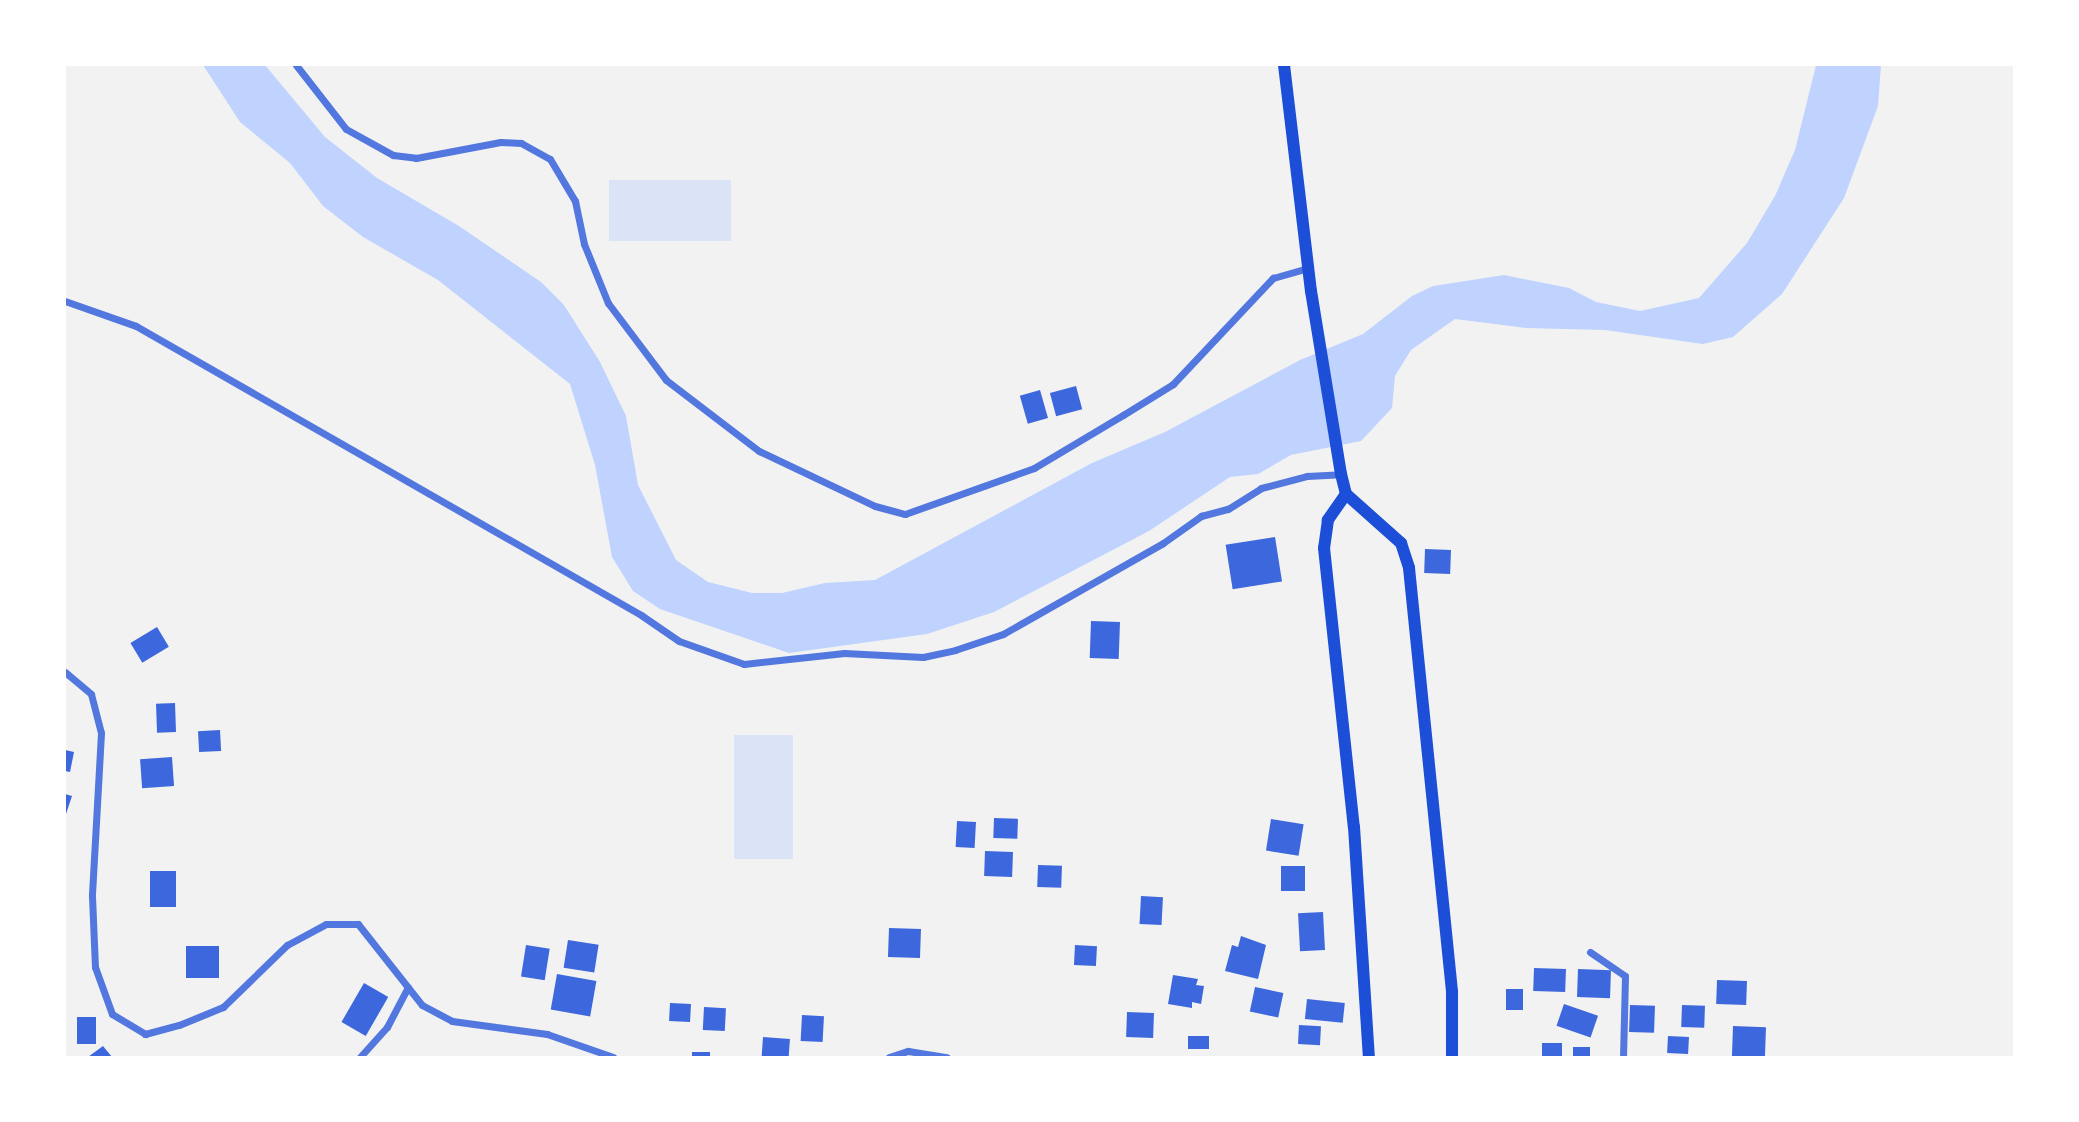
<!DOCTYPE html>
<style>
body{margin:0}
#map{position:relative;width:2079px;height:1122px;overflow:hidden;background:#f2f2f2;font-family:Arial,sans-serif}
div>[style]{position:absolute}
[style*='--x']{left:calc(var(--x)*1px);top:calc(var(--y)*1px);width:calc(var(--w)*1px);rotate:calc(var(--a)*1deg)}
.green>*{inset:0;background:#dbe4f7;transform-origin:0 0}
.water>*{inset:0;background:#bfd3fe}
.building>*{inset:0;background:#3d67dc;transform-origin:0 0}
.minor>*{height:7px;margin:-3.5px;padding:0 3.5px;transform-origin:3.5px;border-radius:3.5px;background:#5277de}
.trunk>*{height:12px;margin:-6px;padding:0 6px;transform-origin:6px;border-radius:6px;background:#1d4ed8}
span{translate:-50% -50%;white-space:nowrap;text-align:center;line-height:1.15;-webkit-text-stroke:6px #fff;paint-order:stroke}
.frame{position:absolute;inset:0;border:66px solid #fff;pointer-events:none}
</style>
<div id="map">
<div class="green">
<div style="left:609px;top:180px;width:122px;height:61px"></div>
<div style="left:793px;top:735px;width:124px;height:59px;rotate:90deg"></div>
</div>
<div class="water">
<div style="clip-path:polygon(203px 65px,265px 65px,325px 137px,377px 178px,459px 226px,541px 282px,564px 305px,600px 362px,626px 416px,638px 485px,676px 560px,708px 582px,752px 593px,782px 593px,825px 583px,875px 580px,1092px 463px,1165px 432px,1300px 360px,1363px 334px,1412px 296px,1433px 286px,1504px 275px,1569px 288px,1596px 302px,1640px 311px,1699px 298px,1747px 243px,1775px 196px,1795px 150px,1816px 65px,1881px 65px,1878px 106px,1844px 198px,1782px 294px,1733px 337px,1703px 344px,1605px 330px,1526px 328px,1455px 319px,1411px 350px,1395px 376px,1392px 408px,1361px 441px,1291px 455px,1258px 474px,1230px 477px,1149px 531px,994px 612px,927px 634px,789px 653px,660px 609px,633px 591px,612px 557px,595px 465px,570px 384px,438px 280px,363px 237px,323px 206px,290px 163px,240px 122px)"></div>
</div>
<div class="building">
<div style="left:1076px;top:386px;width:24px;height:27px;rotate:75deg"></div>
<div style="left:1040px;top:390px;width:29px;height:21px;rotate:74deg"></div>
<div style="left:1275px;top:537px;width:45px;height:50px;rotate:81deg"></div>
<div style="left:1425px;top:549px;width:26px;height:24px;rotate:2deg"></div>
<div style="left:1091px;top:621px;width:29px;height:37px;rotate:2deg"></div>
<div style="left:157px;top:627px;width:23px;height:31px;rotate:59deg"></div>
<div style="left:175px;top:703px;width:29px;height:19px;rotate:88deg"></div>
<div style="left:220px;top:730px;width:21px;height:22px;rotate:87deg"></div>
<div style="clip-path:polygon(65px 750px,74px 752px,70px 772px,65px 771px)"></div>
<div style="left:172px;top:757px;width:29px;height:32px;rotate:86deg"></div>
<div style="clip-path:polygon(65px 794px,72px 796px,65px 817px)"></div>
<div style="left:994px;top:818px;width:24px;height:20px;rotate:2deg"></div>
<div style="left:1271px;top:819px;width:33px;height:32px;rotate:9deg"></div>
<div style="left:957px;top:821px;width:19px;height:26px;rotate:3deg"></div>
<div style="left:985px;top:851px;width:28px;height:25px;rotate:2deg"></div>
<div style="left:1038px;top:865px;width:24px;height:22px;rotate:2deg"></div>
<div style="left:1305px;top:866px;width:25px;height:24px;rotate:90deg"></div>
<div style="left:150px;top:871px;width:26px;height:36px"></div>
<div style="left:1141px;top:896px;width:22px;height:28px;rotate:3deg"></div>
<div style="left:1323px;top:912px;width:38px;height:25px;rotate:87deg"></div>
<div style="left:889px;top:928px;width:32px;height:29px;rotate:2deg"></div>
<div style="clip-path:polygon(1241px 936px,1266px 945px,1258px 979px,1225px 971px,1232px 945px,1238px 947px)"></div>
<div style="left:568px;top:940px;width:31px;height:28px;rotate:9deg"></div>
<div style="left:526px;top:945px;width:24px;height:32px;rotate:9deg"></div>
<div style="left:1075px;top:945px;width:22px;height:20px;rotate:3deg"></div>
<div style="left:219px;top:946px;width:32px;height:33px;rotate:90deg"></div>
<div style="left:1534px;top:968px;width:32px;height:23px;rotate:2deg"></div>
<div style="left:1578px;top:969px;width:33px;height:28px;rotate:2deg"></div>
<div style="left:557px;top:974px;width:40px;height:36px;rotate:10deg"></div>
<div style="clip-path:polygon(1173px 975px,1198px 979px,1196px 985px,1204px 986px,1201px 1004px,1192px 1002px,1192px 1008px,1168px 1004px)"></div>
<div style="left:1717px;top:980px;width:30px;height:24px;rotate:2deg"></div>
<div style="left:364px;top:983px;width:28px;height:45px;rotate:30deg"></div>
<div style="left:1255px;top:987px;width:29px;height:25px;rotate:12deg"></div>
<div style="left:1506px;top:989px;width:17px;height:21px"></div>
<div style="left:1307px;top:999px;width:38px;height:20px;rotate:6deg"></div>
<div style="left:670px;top:1003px;width:21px;height:18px;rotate:3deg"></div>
<div style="left:1564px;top:1004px;width:36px;height:23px;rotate:19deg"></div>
<div style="left:1630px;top:1005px;width:25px;height:27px;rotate:2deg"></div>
<div style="left:1682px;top:1005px;width:23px;height:22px;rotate:2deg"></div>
<div style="left:704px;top:1007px;width:22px;height:23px;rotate:3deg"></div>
<div style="left:1127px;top:1012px;width:27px;height:25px;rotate:2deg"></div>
<div style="left:802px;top:1015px;width:22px;height:26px;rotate:3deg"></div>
<div style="left:77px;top:1017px;width:19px;height:27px"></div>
<div style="left:1299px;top:1025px;width:22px;height:19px;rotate:3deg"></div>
<div style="left:1733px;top:1026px;width:33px;height:31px;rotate:2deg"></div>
<div style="left:1188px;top:1036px;width:21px;height:13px"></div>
<div style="left:1668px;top:1036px;width:21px;height:17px;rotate:3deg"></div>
<div style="left:763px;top:1037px;width:27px;height:20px;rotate:4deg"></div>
<div style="left:1542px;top:1043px;width:20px;height:14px"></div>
<div style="clip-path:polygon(103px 1046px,112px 1057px,88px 1057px)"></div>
<div style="left:1573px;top:1047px;width:17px;height:10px"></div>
<div style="left:692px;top:1052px;width:18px;height:5px"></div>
</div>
<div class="minor">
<div style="--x:296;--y:65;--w:81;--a:52"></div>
<div style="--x:346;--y:129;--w:54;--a:29"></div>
<div style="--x:393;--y:155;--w:23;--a:7"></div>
<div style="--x:416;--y:158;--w:86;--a:-10.7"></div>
<div style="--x:501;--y:142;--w:20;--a:3"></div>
<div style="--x:521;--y:143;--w:33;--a:29"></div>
<div style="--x:550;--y:159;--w:49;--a:59.2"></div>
<div style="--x:575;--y:201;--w:44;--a:78.2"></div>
<div style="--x:584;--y:244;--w:64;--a:67.9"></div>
<div style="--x:608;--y:303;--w:96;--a:53"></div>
<div style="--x:666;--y:380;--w:117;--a:37.4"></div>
<div style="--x:759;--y:451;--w:128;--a:25.4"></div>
<div style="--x:875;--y:506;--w:31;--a:15"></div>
<div style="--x:905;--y:514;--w:137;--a:-19.6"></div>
<div style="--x:1034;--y:468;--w:104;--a:-30.8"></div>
<div style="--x:1123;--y:415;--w:59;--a:-31.8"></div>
<div style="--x:1173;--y:384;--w:146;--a:-46.7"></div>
<div style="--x:1273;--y:278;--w:36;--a:-16"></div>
<div style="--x:65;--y:301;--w:75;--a:19.4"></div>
<div style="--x:136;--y:326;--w:582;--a:29.78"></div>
<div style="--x:641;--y:615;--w:46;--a:34.4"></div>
<div style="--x:679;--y:641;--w:69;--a:19.5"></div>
<div style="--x:744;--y:664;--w:101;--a:-6.3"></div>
<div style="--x:844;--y:653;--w:79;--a:2.9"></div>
<div style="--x:923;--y:657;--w:33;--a:-12"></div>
<div style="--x:955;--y:650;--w:51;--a:-18.4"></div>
<div style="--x:1003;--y:634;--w:184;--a:-29.6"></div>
<div style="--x:1163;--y:543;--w:47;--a:-35.4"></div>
<div style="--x:1201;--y:516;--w:28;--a:-15"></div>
<div style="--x:1228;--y:509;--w:39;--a:-32"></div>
<div style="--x:1261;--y:488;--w:48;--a:-14.6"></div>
<div style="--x:1307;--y:476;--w:34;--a:-3"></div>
<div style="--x:65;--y:672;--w:34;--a:40"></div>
<div style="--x:91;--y:694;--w:40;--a:75.6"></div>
<div style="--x:101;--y:733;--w:163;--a:93.2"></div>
<div style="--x:92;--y:896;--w:71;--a:87.6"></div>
<div style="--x:95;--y:967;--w:50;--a:70.1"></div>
<div style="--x:112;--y:1014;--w:39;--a:31"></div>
<div style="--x:145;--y:1034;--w:35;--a:-15"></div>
<div style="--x:179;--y:1025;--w:48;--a:-22.2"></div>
<div style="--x:223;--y:1007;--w:89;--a:-44.1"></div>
<div style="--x:287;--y:945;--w:44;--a:-28.3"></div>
<div style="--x:326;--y:924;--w:32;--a:0"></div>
<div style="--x:358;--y:924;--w:103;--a:51.7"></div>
<div style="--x:422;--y:1005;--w:34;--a:28"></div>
<div style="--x:452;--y:1021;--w:96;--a:7.8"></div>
<div style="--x:547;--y:1034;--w:70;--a:19.2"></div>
<div style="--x:1590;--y:952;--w:42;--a:34.4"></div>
<div style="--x:1625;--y:976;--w:81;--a:91.4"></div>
<div style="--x:360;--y:1057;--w:40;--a:-48"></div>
<div style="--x:387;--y:1027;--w:45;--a:-62.3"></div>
<div style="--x:889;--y:1057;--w:20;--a:-18"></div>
<div style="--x:908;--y:1051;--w:39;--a:9"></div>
</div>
<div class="trunk">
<div style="--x:1284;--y:65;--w:228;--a:83.2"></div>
<div style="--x:1311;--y:291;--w:185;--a:80.7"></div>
<div style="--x:1341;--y:474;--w:21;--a:76"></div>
<div style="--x:1346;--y:494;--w:74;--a:41.7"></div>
<div style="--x:1401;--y:543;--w:26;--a:72"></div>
<div style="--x:1409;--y:568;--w:426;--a:84.2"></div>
<div style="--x:1452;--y:992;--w:65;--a:90"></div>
<div style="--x:1346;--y:494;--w:32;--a:125"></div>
<div style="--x:1328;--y:520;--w:28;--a:98"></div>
<div style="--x:1324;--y:548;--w:281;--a:83.9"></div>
<div style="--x:1354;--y:827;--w:230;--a:86.3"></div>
</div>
<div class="frame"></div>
</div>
